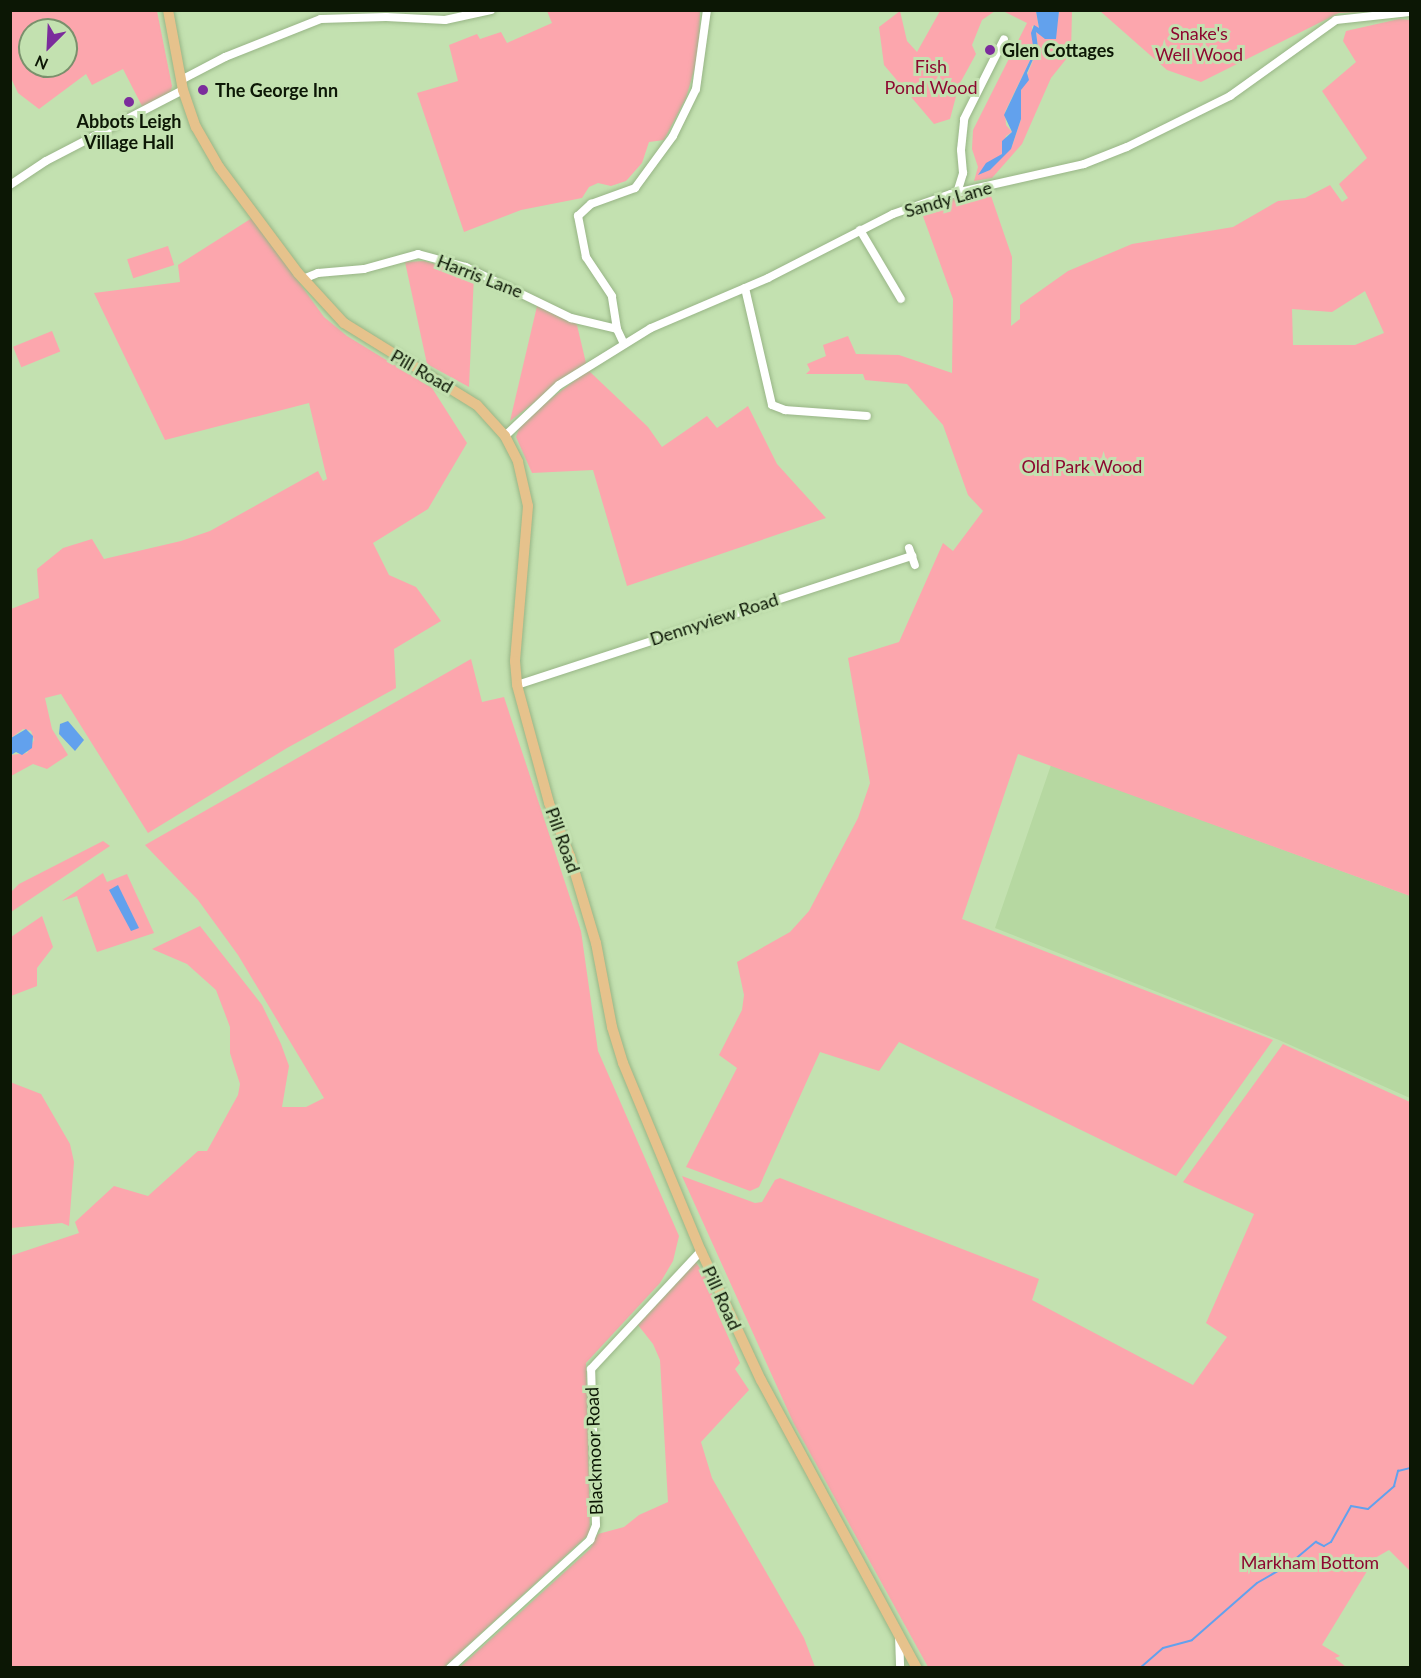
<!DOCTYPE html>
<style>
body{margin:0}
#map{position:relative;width:1421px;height:1678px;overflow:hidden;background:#c3e1b0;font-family:Lato,sans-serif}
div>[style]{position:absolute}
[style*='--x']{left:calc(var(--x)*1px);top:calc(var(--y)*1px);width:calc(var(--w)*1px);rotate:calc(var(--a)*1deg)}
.built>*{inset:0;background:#b6d8a1}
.green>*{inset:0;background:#fca6ad;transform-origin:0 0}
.water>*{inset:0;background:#62a1ed}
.stream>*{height:2px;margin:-1px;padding:0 1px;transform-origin:1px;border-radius:1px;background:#62a1ed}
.roads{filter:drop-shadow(0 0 2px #98b586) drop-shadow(0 0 2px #98b586)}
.minor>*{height:8px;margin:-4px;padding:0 4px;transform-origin:4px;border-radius:4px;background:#fff}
.major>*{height:10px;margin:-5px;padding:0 5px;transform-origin:5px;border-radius:5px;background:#e6c28c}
.dots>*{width:16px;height:16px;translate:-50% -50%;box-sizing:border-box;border:3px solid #c3e1b0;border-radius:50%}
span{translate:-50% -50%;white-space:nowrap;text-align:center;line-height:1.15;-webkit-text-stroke:6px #c3e1b0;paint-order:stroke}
.park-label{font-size:18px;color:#8d0830}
.poi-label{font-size:18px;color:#0c1705;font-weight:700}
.left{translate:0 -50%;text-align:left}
.street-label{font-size:18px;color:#0c1705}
.frame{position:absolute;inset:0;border:12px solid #0c1705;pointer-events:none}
.north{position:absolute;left:18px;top:18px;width:60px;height:60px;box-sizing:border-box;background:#c3e1b0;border:2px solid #7a906c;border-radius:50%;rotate:204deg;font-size:16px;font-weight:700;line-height:24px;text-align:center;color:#0c1705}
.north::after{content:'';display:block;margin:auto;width:21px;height:27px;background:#7b2c9c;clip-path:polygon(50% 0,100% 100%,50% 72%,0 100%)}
</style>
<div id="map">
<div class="built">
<div style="clip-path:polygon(1051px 765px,1410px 896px,1410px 1098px,1279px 1040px,995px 928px)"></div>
</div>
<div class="green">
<div style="clip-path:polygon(evenodd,10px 11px,157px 11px,172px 86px,170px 94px,143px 108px,123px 69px,92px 85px,86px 74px,39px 109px,18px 93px,11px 78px,10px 11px,30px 30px,66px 30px,66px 66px,30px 66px,30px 30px)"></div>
<div style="clip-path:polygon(547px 11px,700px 11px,699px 53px,686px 98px,664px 140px,649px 142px,642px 163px,626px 181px,611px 186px,598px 183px,589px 187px,582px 198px,521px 210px,464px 232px,417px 93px,458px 81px,449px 45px,477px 34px,480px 39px,501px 32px,507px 43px,552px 23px)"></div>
<div style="clip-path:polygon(900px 11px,907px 41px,917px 52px,940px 11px,995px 11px,982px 20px,972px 45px,976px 54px,959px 85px,950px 119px,934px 124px,884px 65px,879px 27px)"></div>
<div style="clip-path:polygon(1003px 11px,1036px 11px,1039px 28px,1032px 26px,1034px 52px,1005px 112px,1006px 125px,1012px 132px,1006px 136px,1002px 154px,986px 172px,1012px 146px,1021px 119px,1021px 90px,1038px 48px,1036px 32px,1055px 39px,1059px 11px,1072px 11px,1071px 53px,1051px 78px,1022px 144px,992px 178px,974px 181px,978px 167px,972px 149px,973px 130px,1027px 23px)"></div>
<div style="clip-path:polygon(1100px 11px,1392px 11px,1339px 13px,1201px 82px,1167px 70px)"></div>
<div style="clip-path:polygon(evenodd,1399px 19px,1410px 20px,1410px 896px,1018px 754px,962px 919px,1273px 1040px,1176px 1176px,899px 1042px,879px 1071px,820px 1052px,759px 1187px,750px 1191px,686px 1167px,737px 1068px,719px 1055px,742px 1010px,744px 995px,737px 962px,790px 932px,809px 911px,858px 818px,870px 783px,848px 658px,899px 642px,943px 543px,953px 551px,983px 511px,968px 495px,943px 425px,907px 384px,865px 380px,863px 374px,806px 374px,810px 370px,807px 364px,826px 356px,823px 345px,848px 336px,856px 354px,899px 355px,952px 373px,953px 299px,920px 208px,956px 197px,990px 193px,1012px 257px,1011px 326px,1020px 319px,1020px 305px,1068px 271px,1132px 244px,1233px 227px,1278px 201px,1305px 198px,1330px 185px,1342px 202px,1348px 198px,1339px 184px,1367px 158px,1322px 91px,1356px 62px,1343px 41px,1346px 31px,1399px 19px,1365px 291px,1384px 333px,1355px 345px,1293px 345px,1292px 309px,1332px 312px,1365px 291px)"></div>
<div style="clip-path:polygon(252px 218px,324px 317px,347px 336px,432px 388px,467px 443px,428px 509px,373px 543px,389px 575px,416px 587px,441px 621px,394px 649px,396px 688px,287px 748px,148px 833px,61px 694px,45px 698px,52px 729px,68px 755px,47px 769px,33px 764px,11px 776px,11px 755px,27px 753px,34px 740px,31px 731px,23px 729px,11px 738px,11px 609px,39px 598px,37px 569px,63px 548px,92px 539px,104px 559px,181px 541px,210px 531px,318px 471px,323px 481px,327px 479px,309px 403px,165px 440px,94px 293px,180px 282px,178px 265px)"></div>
<div style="left:168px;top:246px;width:20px;height:43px;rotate:72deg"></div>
<div style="clip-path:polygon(424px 261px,474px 274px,469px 387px,427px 364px,405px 262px)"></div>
<div style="clip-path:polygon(538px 302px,576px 321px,586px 363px,510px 421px)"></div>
<div style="left:52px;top:331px;width:22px;height:42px;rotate:68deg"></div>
<div style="clip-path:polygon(588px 370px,648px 427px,662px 447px,707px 416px,717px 428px,748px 406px,777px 464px,826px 518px,627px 586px,593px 470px,532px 473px,516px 437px,519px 428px,544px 404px)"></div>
<div style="clip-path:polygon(471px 659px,482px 702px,504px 697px,581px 931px,598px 1051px,679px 1236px,673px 1261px,660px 1283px,586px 1363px,590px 1533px,444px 1667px,11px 1667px,10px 1256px,79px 1233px,75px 1222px,114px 1186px,148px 1196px,198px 1151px,207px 1151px,238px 1095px,240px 1084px,230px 1053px,230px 1027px,216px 990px,187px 964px,152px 949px,200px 926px,262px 1005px,281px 1044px,289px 1066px,282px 1107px,306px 1107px,324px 1098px,238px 955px,198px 900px,145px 845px)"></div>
<div style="clip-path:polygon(103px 841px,110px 846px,11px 912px,11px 892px,19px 884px)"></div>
<div style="clip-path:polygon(103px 873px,107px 882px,127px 874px,154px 933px,97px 952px,77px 896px,62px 901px)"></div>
<div style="clip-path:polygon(42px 916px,53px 947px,37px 968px,37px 986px,11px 996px,11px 937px)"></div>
<div style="clip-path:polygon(1283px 1044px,1410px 1102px,1410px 1571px,1389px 1550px,1375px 1558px,1322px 1645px,1340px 1656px,1335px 1658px,1346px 1667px,928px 1667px,794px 1424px,682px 1176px,755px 1203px,762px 1202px,775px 1180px,780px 1178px,1039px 1279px,1032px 1300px,1193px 1385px,1227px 1337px,1206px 1323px,1254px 1214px,1183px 1182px)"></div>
<div style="clip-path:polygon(10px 1082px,41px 1094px,70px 1144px,74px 1162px,69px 1226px,62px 1223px,11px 1228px)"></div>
<div style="clip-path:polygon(696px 1262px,709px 1283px,716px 1310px,740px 1363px,735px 1369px,749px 1390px,701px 1442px,712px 1478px,804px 1638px,815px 1667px,459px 1668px,590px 1549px,598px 1534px,624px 1527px,639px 1515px,668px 1502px,660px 1360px,653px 1344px,638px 1325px)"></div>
</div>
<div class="water">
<div style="clip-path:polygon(1036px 11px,1059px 11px,1056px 39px,1045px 39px,1036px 32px,1038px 48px,1027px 73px,1029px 80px,1021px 90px,1021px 119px,1011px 149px,990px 170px,978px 175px,986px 163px,1002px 154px,1002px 141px,1012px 132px,1004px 115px,1034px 52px,1031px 33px,1034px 25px,1039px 28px)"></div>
<div style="clip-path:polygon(68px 721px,84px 740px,75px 751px,59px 734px,60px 724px)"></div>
<div style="clip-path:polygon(26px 729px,33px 736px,32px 748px,22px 755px,16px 752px,11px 755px,11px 738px)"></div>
<div style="clip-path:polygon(118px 885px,139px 928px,131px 931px,109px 890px)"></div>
</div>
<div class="stream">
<div style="--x:1140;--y:1668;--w:30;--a:-41"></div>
<div style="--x:1163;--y:1648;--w:30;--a:-15"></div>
<div style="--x:1192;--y:1640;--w:86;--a:-41.2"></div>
<div style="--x:1257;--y:1583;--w:34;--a:-30"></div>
<div style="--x:1287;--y:1566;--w:38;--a:-40"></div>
<div style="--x:1316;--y:1542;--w:9;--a:27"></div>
<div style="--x:1324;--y:1546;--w:8;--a:-30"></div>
<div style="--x:1331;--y:1542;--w:41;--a:-60.9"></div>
<div style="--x:1351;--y:1506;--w:17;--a:10"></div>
<div style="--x:1368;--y:1509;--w:35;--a:-41"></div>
<div style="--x:1394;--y:1486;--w:16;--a:-75"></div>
<div style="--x:1398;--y:1471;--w:12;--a:-14"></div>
</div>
<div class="roads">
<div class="minor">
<div style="--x:181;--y:80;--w:50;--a:-27.6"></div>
<div style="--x:225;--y:57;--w:103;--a:-21.6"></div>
<div style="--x:321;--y:19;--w:65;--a:-1.8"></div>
<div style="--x:386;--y:17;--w:59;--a:2.9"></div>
<div style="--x:445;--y:20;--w:47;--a:-12.3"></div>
<div style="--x:10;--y:185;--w:43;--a:-33.7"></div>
<div style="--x:46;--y:161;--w:154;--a:-27.4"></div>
<div style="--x:957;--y:193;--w:21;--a:-73"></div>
<div style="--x:963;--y:173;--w:23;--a:-95"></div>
<div style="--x:961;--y:150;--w:31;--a:-84"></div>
<div style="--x:964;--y:119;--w:89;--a:-63.4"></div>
<div style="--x:860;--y:230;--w:80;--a:59.3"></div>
<div style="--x:303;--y:279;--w:16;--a:-22"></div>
<div style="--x:318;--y:273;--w:46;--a:-5"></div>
<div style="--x:364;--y:269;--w:56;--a:-15.5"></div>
<div style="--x:418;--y:254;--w:50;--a:15.2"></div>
<div style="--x:466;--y:267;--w:117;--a:25.9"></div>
<div style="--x:571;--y:318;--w:47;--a:13.4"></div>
<div style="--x:745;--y:288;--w:120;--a:77"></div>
<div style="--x:772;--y:405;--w:14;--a:21"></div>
<div style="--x:785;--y:410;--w:82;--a:4.2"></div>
<div style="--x:624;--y:344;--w:17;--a:-115"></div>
<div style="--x:617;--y:329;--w:33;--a:-99"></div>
<div style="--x:612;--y:296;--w:47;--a:-123.7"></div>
<div style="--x:586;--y:257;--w:42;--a:-101"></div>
<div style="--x:578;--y:216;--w:18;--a:-43"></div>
<div style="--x:591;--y:204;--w:47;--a:-20"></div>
<div style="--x:635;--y:188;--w:64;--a:-53.8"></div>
<div style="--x:673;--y:136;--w:52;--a:-63.9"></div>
<div style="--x:696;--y:89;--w:80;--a:-82.1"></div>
<div style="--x:505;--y:436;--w:74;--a:-43.4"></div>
<div style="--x:559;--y:385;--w:108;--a:-31.8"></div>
<div style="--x:651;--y:328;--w:127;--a:-23.1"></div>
<div style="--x:768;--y:278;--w:140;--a:-27.1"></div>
<div style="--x:893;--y:214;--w:61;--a:-19"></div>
<div style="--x:951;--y:194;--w:136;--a:-12.7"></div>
<div style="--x:1084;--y:164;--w:46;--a:-21.6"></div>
<div style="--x:1127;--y:147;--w:115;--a:-26.3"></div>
<div style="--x:1230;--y:96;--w:130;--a:-35.6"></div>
<div style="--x:1336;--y:20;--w:74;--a:-6.2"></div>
<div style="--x:909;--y:548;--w:18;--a:71"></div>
<div style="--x:517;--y:685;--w:416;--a:-18.1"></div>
<div style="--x:899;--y:1635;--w:33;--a:88"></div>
<div style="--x:450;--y:1668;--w:190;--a:-42.4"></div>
<div style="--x:590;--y:1540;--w:16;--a:-68"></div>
<div style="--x:596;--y:1525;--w:156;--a:-91.8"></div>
<div style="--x:591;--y:1369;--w:161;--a:-47"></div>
</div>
<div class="major">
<div style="--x:168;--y:10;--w:81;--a:79.4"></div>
<div style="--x:183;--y:90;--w:39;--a:71"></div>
<div style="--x:196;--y:127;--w:46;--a:60.1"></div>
<div style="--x:219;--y:167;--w:132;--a:53.3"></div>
<div style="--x:298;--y:273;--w:68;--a:47.4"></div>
<div style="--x:344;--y:323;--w:156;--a:31.7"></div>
<div style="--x:477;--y:405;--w:42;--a:47.9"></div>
<div style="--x:505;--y:436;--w:29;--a:63"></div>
<div style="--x:518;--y:462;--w:45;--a:77.2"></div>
<div style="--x:528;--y:506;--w:156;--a:94.8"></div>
<div style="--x:515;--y:661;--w:24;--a:85"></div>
<div style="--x:517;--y:685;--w:122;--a:74.8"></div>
<div style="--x:549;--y:803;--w:57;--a:68.4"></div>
<div style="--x:570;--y:856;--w:91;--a:73.4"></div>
<div style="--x:596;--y:943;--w:86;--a:79.2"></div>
<div style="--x:612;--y:1027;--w:38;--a:73"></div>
<div style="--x:623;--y:1063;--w:204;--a:67.5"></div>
<div style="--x:701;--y:1251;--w:142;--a:65.1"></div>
<div style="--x:761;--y:1380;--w:328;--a:61.6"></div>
</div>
</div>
<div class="dots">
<div style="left:990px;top:50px;background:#7b2c9c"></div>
<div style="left:203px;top:90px;background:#7b2c9c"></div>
<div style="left:129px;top:102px;background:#7b2c9c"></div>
</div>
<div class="park-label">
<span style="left:1199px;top:44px">Snake's<br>Well Wood</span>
<span style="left:931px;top:77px">Fish<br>Pond Wood</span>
<span style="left:1082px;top:466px">Old Park Wood</span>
<span style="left:1310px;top:1562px">Markham Bottom</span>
</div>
<div class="poi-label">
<span class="left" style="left:1002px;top:50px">Glen Cottages</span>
<span class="left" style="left:215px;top:90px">The George Inn</span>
<span style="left:129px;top:132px">Abbots Leigh<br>Village Hall</span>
</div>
<div class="street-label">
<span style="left:948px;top:199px;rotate:-16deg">Sandy Lane</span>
<span style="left:480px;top:276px;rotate:21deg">Harris Lane</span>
<span style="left:422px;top:371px;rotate:30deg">Pill Road</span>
<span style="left:714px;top:619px;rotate:-18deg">Dennyview Road</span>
<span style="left:563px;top:840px;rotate:70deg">Pill Road</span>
<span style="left:722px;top:1298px;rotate:65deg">Pill Road</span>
<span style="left:594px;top:1451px;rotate:-92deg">Blackmoor Road</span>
</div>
<div class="frame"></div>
<div class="north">N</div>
</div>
